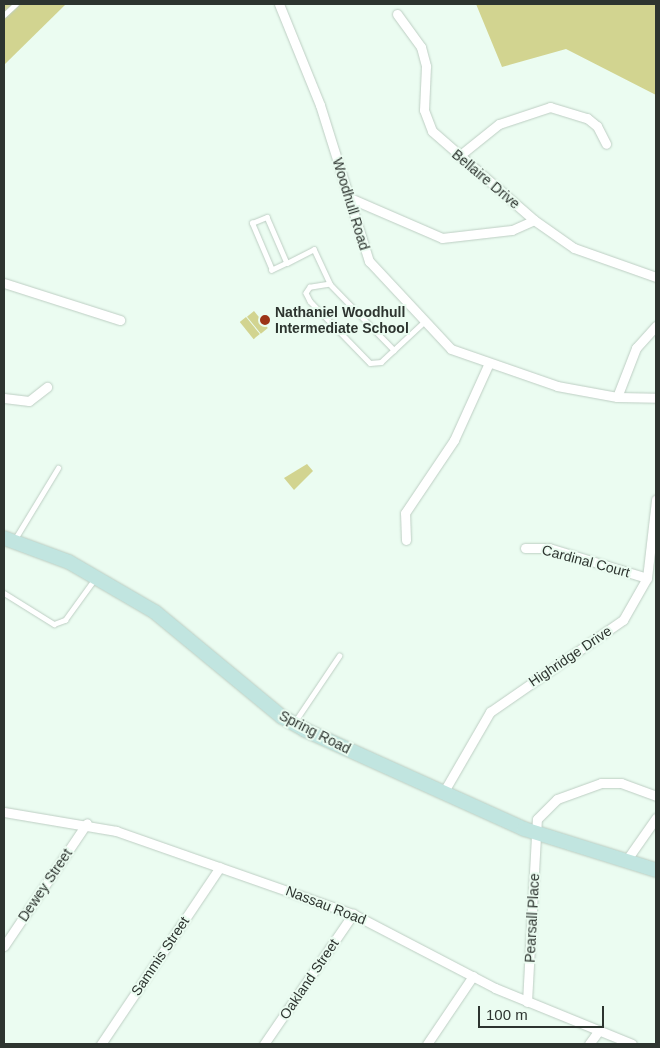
<!DOCTYPE html>
<style>
body{margin:0}
#map{position:relative;width:660px;height:1048px;overflow:hidden;background:#ebfcf1;font-family:Arial,sans-serif}
div>[style]{position:absolute}
[style*='--x']{left:calc(var(--x)*1px);top:calc(var(--y)*1px);width:calc(var(--w)*1px);rotate:calc(var(--a)*1deg)}
.green>*{inset:0;background:#d2d490;transform-origin:0 0}
.roads{filter:drop-shadow(0 0 1px #bdcec3) drop-shadow(0 0 1px #bdcec3)}
.lane>*{height:4.5px;margin:-2.25px;padding:0 2.25px;transform-origin:2.25px;border-radius:2.25px;background:#fff}
.street>*{height:9px;margin:-4.5px;padding:0 4.5px;transform-origin:4.5px;border-radius:4.5px;background:#fff}
.secondary>*{height:14px;margin:-7px;padding:0 7px;transform-origin:7px;border-radius:7px;background:#c1e5e0}
.dots>*{width:14px;height:14px;translate:-50% -50%;box-sizing:border-box;border:2px solid #ebfcf1;border-radius:50%}
span{translate:-50% -50%;white-space:nowrap;text-align:center;line-height:1.15;-webkit-text-stroke:4px #ebfcf1;paint-order:stroke}
.street-label{font-size:14px;color:#2d342f}
.poi-label{font-size:14px;color:#2d342f;font-weight:700}
.left{translate:0 -50%;text-align:left}
.frame{position:absolute;inset:0;border:5px solid #2d342f;pointer-events:none}
.scale{position:absolute;left:478px;top:1006px;width:126px;height:22px;box-sizing:border-box;border:2px solid #2d342f;border-top:0;padding-left:6px;font-size:15px;line-height:18px;white-space:nowrap;color:#2d342f;-webkit-text-stroke:4px #ebfcf1;paint-order:stroke}
</style>
<div id="map">
<div class="green">
<div style="clip-path:polygon(4px 4px,66px 4px,4px 65px)"></div>
<div style="clip-path:polygon(476px 4px,656px 4px,656px 95px,566px 49px,502px 67px)"></div>
<div style="left:254px;top:311px;width:22px;height:9px;rotate:51deg"></div>
<div style="left:246px;top:317px;width:22px;height:8px;rotate:51deg"></div>
<div style="clip-path:polygon(307px 464px,313px 471px,294px 490px,284px 478px)"></div>
</div>
<div class="roads">
<div class="lane">
<div style="--x:4;--y:15;--w:16;--a:-43"></div>
<div style="--x:287;--y:263;--w:17;--a:155"></div>
<div style="--x:272;--y:270;--w:51;--a:-113.1"></div>
<div style="--x:252;--y:223;--w:16;--a:-22"></div>
<div style="--x:267;--y:217;--w:50;--a:66.5"></div>
<div style="--x:287;--y:263;--w:30;--a:-27"></div>
<div style="--x:314;--y:249;--w:38;--a:65"></div>
<div style="--x:330;--y:284;--w:92;--a:45.9"></div>
<div style="--x:330;--y:284;--w:20;--a:171"></div>
<div style="--x:310;--y:287;--w:7;--a:124"></div>
<div style="--x:306;--y:293;--w:9;--a:63"></div>
<div style="--x:310;--y:301;--w:86;--a:45.9"></div>
<div style="--x:370;--y:363;--w:11;--a:-5"></div>
<div style="--x:381;--y:362;--w:60;--a:-43"></div>
<div style="--x:15;--y:539;--w:83;--a:-58.8"></div>
<div style="--x:4;--y:593;--w:59;--a:31.8"></div>
<div style="--x:54;--y:624;--w:12;--a:-20"></div>
<div style="--x:65;--y:620;--w:49;--a:-54.1"></div>
<div style="--x:294;--y:723;--w:81;--a:-56.1"></div>
</div>
<div class="street">
<div style="--x:279;--y:4;--w:109;--a:67.9"></div>
<div style="--x:320;--y:105;--w:164;--a:72.6"></div>
<div style="--x:369;--y:261;--w:120;--a:47"></div>
<div style="--x:451;--y:349;--w:112;--a:19.2"></div>
<div style="--x:557;--y:386;--w:61;--a:10.4"></div>
<div style="--x:617;--y:397;--w:39;--a:1"></div>
<div style="--x:397;--y:14;--w:41;--a:54"></div>
<div style="--x:421;--y:47;--w:20;--a:75"></div>
<div style="--x:426;--y:66;--w:44;--a:92.6"></div>
<div style="--x:424;--y:110;--w:22;--a:69"></div>
<div style="--x:432;--y:131;--w:135;--a:41.1"></div>
<div style="--x:534;--y:220;--w:49;--a:35"></div>
<div style="--x:574;--y:248;--w:87;--a:19.5"></div>
<div style="--x:459;--y:156;--w:51;--a:-38.7"></div>
<div style="--x:499;--y:124;--w:54;--a:-18.4"></div>
<div style="--x:550;--y:107;--w:39;--a:17"></div>
<div style="--x:587;--y:118;--w:13;--a:39"></div>
<div style="--x:597;--y:126;--w:20;--a:63"></div>
<div style="--x:352;--y:199;--w:98;--a:23.4"></div>
<div style="--x:442;--y:238;--w:70;--a:-6.5"></div>
<div style="--x:512;--y:230;--w:24;--a:-24"></div>
<div style="--x:4;--y:283;--w:122;--a:17.7"></div>
<div style="--x:617;--y:397;--w:53;--a:-68.8"></div>
<div style="--x:636;--y:348;--w:30;--a:-48"></div>
<div style="--x:4;--y:398;--w:25;--a:7"></div>
<div style="--x:29;--y:401;--w:23;--a:-38"></div>
<div style="--x:406;--y:540;--w:27;--a:-92"></div>
<div style="--x:405;--y:513;--w:88;--a:-56.1"></div>
<div style="--x:454;--y:440;--w:82;--a:-65.6"></div>
<div style="--x:525;--y:548;--w:24;--a:0"></div>
<div style="--x:549;--y:548;--w:102;--a:17"></div>
<div style="--x:443;--y:793;--w:94;--a:-59.9"></div>
<div style="--x:490;--y:712;--w:162;--a:-34.7"></div>
<div style="--x:623;--y:620;--w:48;--a:-60.3"></div>
<div style="--x:647;--y:578;--w:79;--a:-83.4"></div>
<div style="--x:4;--y:812;--w:114;--a:9.6"></div>
<div style="--x:116;--y:831;--w:251;--a:19.3"></div>
<div style="--x:353;--y:914;--w:160;--a:27.5"></div>
<div style="--x:495;--y:988;--w:148;--a:22.2"></div>
<div style="--x:628;--y:858;--w:49;--a:-55"></div>
<div style="--x:4;--y:946;--w:148;--a:-56"></div>
<div style="--x:527;--y:1002;--w:183;--a:-86.9"></div>
<div style="--x:537;--y:819;--w:28;--a:-45"></div>
<div style="--x:557;--y:799;--w:47;--a:-20"></div>
<div style="--x:601;--y:783;--w:20;--a:0"></div>
<div style="--x:621;--y:783;--w:37;--a:20"></div>
<div style="--x:101;--y:1044;--w:213;--a:-56.1"></div>
<div style="--x:264;--y:1044;--w:158;--a:-55.6"></div>
<div style="--x:427;--y:1044;--w:82;--a:-55.9"></div>
<div style="--x:589;--y:1044;--w:17;--a:-54"></div>
</div>
<div class="secondary">
<div style="--x:4;--y:538;--w:69;--a:20.3"></div>
<div style="--x:69;--y:562;--w:99;--a:30.2"></div>
<div style="--x:155;--y:612;--w:165;--a:39.6"></div>
<div style="--x:282;--y:717;--w:26;--a:29"></div>
<div style="--x:305;--y:730;--w:240;--a:24.3"></div>
<div style="--x:524;--y:829;--w:138;--a:17.3"></div>
</div>
</div>
<div class="dots">
<div style="left:265px;top:320px;background:#9c3417"></div>
</div>
<div class="street-label">
<span style="left:486px;top:179px;rotate:40deg">Bellaire Drive</span>
<span style="left:351px;top:204px;rotate:73deg">Woodhull Road</span>
<span style="left:586px;top:561px;rotate:15deg">Cardinal Court</span>
<span style="left:570px;top:656px;rotate:-34deg">Highridge Drive</span>
<span style="left:315px;top:732px;rotate:27deg">Spring Road</span>
<span style="left:45px;top:885px;rotate:-56deg">Dewey Street</span>
<span style="left:326px;top:905px;rotate:21deg">Nassau Road</span>
<span style="left:532px;top:918px;rotate:-87deg">Pearsall Place</span>
<span style="left:160px;top:956px;rotate:-56deg">Sammis Street</span>
<span style="left:309px;top:979px;rotate:-56deg">Oakland Street</span>
</div>
<div class="poi-label">
<span class="left" style="left:275px;top:320px">Nathaniel Woodhull<br>Intermediate School</span>
</div>
<div class="frame"></div>
<div class="scale">100 m</div>
</div>
